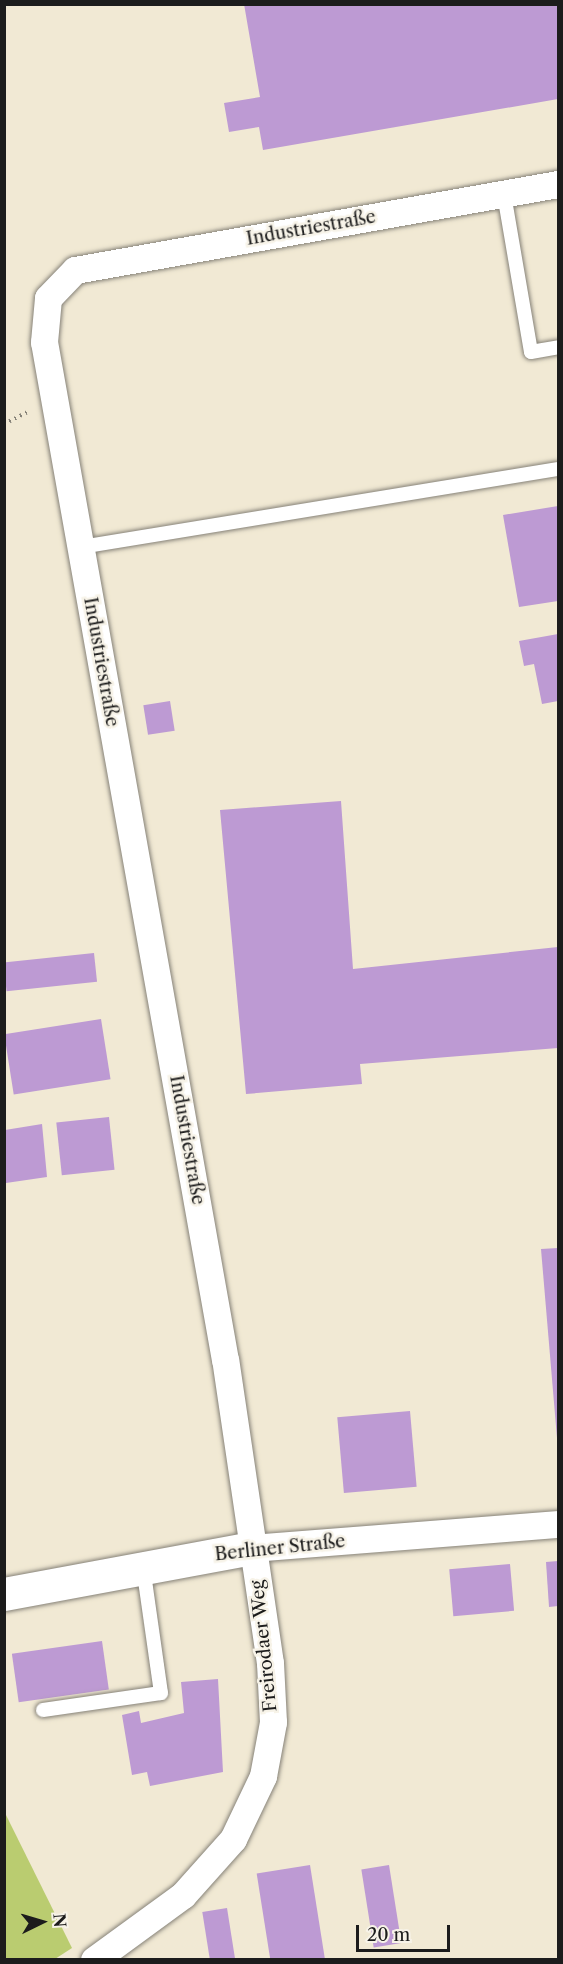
<!DOCTYPE html>
<meta charset="utf-8">
<style>
body{margin:0}
#map{position:relative;width:563px;height:1964px;overflow:hidden;background:#f1e9d4;font-family:"Libre Caslon Text",serif}
div>[style]{position:absolute}
[style*='--x']{left:calc(var(--x)*1px);top:calc(var(--y)*1px);width:calc(var(--w)*1px);rotate:calc(var(--a)*1deg)}
.green>*{inset:0;background:#bacc70}
.building>*{inset:0;background:#bd9ad3;transform-origin:0 0}
.path>*{height:4px;margin-top:-2px;transform-origin:0;background:repeating-linear-gradient(90deg,#868278 0 1.5px,transparent 0 6px)}
.roads{filter:drop-shadow(0 0 2px #868278) drop-shadow(0 0 2px #868278)}
.service>*{height:14px;margin:-7px;padding:0 7px;transform-origin:7px;border-radius:7px;background:#fff}
.minor>*{height:27px;margin:-13.5px;padding:0 13.5px;transform-origin:13.5px;border-radius:13.5px;background:#fff}
.tertiary>*{height:33px;margin:-16.5px;padding:0 16.5px;transform-origin:16.5px;border-radius:16.5px;background:#fff}
span{translate:-50% -50%;white-space:nowrap;text-align:center;line-height:1.15;-webkit-text-stroke:5px #f7f3e8;paint-order:stroke}
.street-label{font-size:18px;color:#1c1c1c}
.frame{position:absolute;inset:0;border:6px solid #1c1c1c;pointer-events:none}
.north{position:absolute;left:12px;top:1892px;width:60px;height:60px;-webkit-text-stroke:4px #f7f3e8;paint-order:stroke;rotate:85deg;font-size:16px;font-weight:700;line-height:24px;text-align:center;color:#1c1c1c}
.north::after{content:'';display:block;margin:auto;width:21px;height:27px;background:#1c1c1c;clip-path:polygon(50% 0,100% 100%,50% 72%,0 100%)}
.scale{position:absolute;left:356px;top:1925px;width:94px;height:27px;box-sizing:border-box;border:3px solid #1c1c1c;border-top:0;padding-left:8px;font-size:18px;line-height:21px;white-space:nowrap;color:#1c1c1c;-webkit-text-stroke:4px #f7f3e8;paint-order:stroke}
</style>
<div id="map">
<div class="green">
<div style="clip-path:polygon(5px 1813px,72px 1948px,55px 1959px,5px 1959px)"></div>
</div>
<div class="building">
<div style="clip-path:polygon(244px 4px,558px 4px,558px 99px,263px 150px,259px 127px,229px 132px,224px 103px,260px 97px)"></div>
<div style="clip-path:polygon(558px 506px,558px 601px,519px 607px,503px 515px)"></div>
<div style="clip-path:polygon(558px 634px,558px 701px,542px 704px,534px 664px,524px 666px,519px 641px)"></div>
<div style="left:170px;top:701px;width:30px;height:27px;rotate:81deg"></div>
<div style="clip-path:polygon(341px 801px,353px 969px,558px 947px,558px 1048px,360px 1064px,362px 1084px,246px 1094px,220px 810px)"></div>
<div style="left:94px;top:953px;width:29px;height:91px;rotate:84deg"></div>
<div style="left:101px;top:1019px;width:61px;height:98px;rotate:81deg"></div>
<div style="left:109px;top:1117px;width:53px;height:53px;rotate:84deg"></div>
<div style="clip-path:polygon(42px 1124px,47px 1177px,6px 1183px,5px 1130px)"></div>
<div style="clip-path:polygon(558px 1248px,558px 1438px,557px 1438px,541px 1249px)"></div>
<div style="left:410px;top:1411px;width:76px;height:73px;rotate:85deg"></div>
<div style="clip-path:polygon(558px 1561px,558px 1606px,549px 1607px,546px 1562px)"></div>
<div style="left:510px;top:1564px;width:47px;height:61px;rotate:85deg"></div>
<div style="left:102px;top:1641px;width:49px;height:91px;rotate:82deg"></div>
<div style="clip-path:polygon(218px 1679px,223px 1772px,150px 1786px,147px 1772px,132px 1775px,122px 1715px,139px 1711px,141px 1723px,184px 1713px,181px 1682px)"></div>
<div style="left:310px;top:1865px;width:96px;height:54px;rotate:81deg"></div>
<div style="left:389px;top:1865px;width:79px;height:28px;rotate:81deg"></div>
<div style="left:227px;top:1908px;width:53px;height:25px;rotate:81deg"></div>
</div>
<div class="path">
<div style="--x:4;--y:252;--w:59;--a:90"></div>
<div style="--x:4;--y:424;--w:27;--a:-27"></div>
</div>
<div class="roads">
<div class="service">
<div style="--x:504;--y:194;--w:160;--a:80.3"></div>
<div style="--x:531;--y:352;--w:27;--a:-10"></div>
<div style="--x:81;--y:547;--w:483;--a:-9.3"></div>
<div style="--x:43;--y:1710;--w:119;--a:-8.2"></div>
<div style="--x:161;--y:1693;--w:127;--a:-98.1"></div>
</div>
<div class="minor">
<div style="--x:252;--y:1548;--w:307;--a:-4.5"></div>
<div style="--x:94;--y:1960;--w:110;--a:-36.1"></div>
<div style="--x:183;--y:1895;--w:75;--a:-48.2"></div>
<div style="--x:233;--y:1839;--w:70;--a:-64.5"></div>
<div style="--x:263;--y:1776;--w:55;--a:-79.5"></div>
<div style="--x:273;--y:1722;--w:59;--a:-92.9"></div>
<div style="--x:270;--y:1663;--w:306;--a:-98.4"></div>
<div style="--x:225;--y:1360;--w:1034;--a:-100.08"></div>
<div style="--x:44;--y:342;--w:44;--a:-84.8"></div>
<div style="--x:48;--y:298;--w:39;--a:-46"></div>
<div style="--x:75;--y:270;--w:491;--a:-10.1"></div>
</div>
<div class="tertiary">
<div style="--x:4;--y:1594;--w:252;--a:-10.5"></div>
</div>
</div>
<div class="street-label">
<span style="left:311px;top:228px;rotate:-10deg">Industriestraße</span>
<span style="left:101px;top:662px;rotate:80deg">Industriestraße</span>
<span style="left:187px;top:1140px;rotate:80deg">Industriestraße</span>
<span style="left:280px;top:1548px;rotate:-6deg">Berliner Straße</span>
<span style="left:264px;top:1646px;rotate:-96deg">Freirodaer Weg</span>
</div>
<div class="frame"></div>
<div class="north">N</div>
<div class="scale">20 m</div>
</div>
